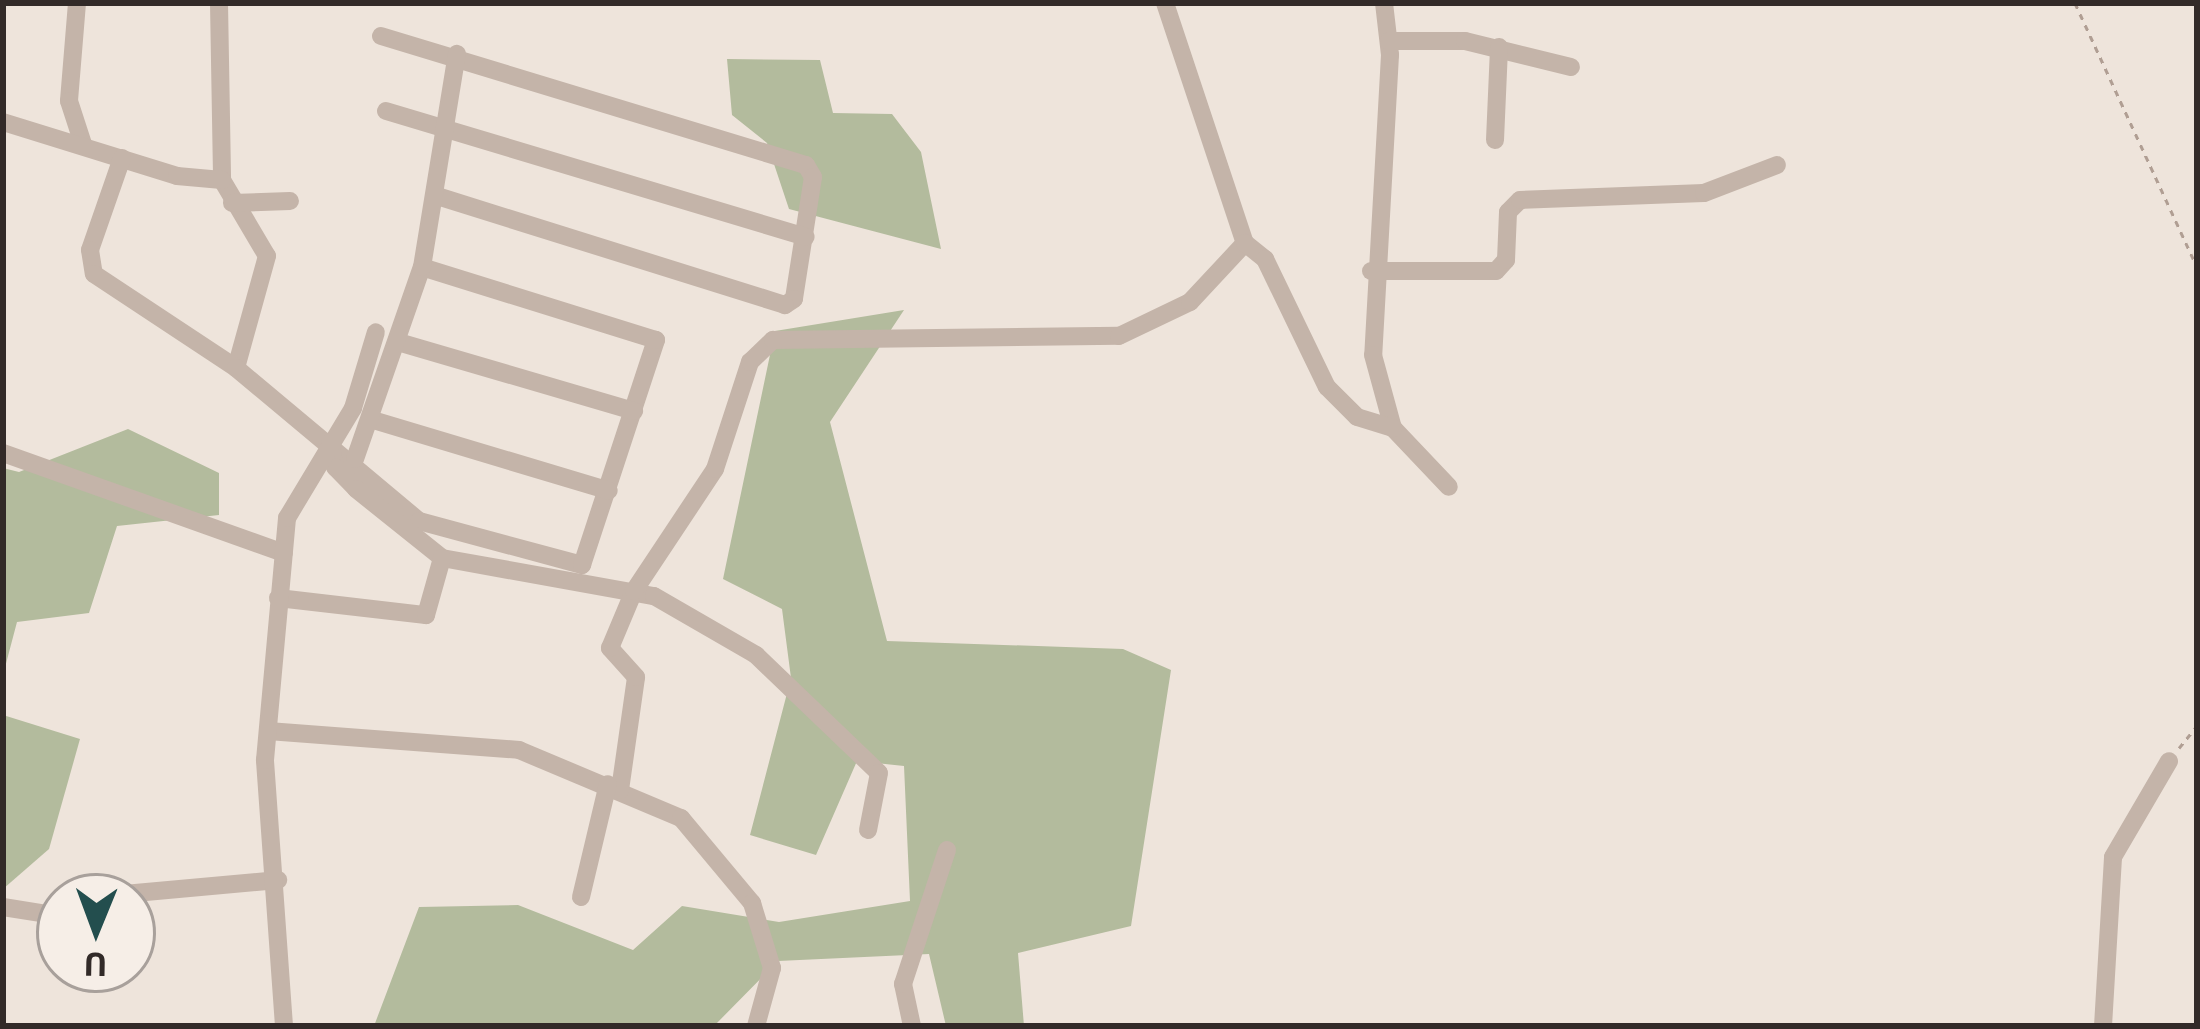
<!DOCTYPE html>
<style>
body{margin:0}
#map{position:relative;width:2200px;height:1029px;overflow:hidden;background:#eee4db;font-family:"Exo 2",sans-serif}
div>[style]{position:absolute}
[style*='--x']{left:calc(var(--x)*1px);top:calc(var(--y)*1px);width:calc(var(--w)*1px);rotate:calc(var(--a)*1deg)}
.green>*{inset:0;background:#b3bb9d}
.path>*{height:3px;margin-top:-1.5px;transform-origin:0;background:repeating-linear-gradient(90deg,#b09e93 0 6px,transparent 0 12px)}
.street>*{height:18px;margin:-9px;padding:0 9px;transform-origin:9px;border-radius:9px;background:#c4b4a9}
span{translate:-50% -50%;white-space:nowrap;text-align:center;line-height:1.15;-webkit-text-stroke:12px #f6eee7;paint-order:stroke}
.frame{position:absolute;inset:0;border:6px solid #322a28;pointer-events:none}
.north{position:absolute;left:36px;top:873px;width:120px;height:120px;box-sizing:border-box;background:#f6eee7;border:3px solid #a8a09b;border-radius:50%;rotate:181deg;font-size:33px;font-weight:700;line-height:48px;text-align:center;color:#322a28}
.north::after{content:'';display:block;margin:auto;width:42px;height:54px;background:#234e4e;clip-path:polygon(50% 0,100% 100%,50% 72%,0 100%)}
</style>
<div id="map">
<div class="green">
<div style="clip-path:polygon(727px 59px,820px 60px,833px 113px,892px 114px,921px 152px,941px 249px,789px 209px,767px 143px,732px 115px)"></div>
<div style="clip-path:polygon(904px 310px,830px 422px,887px 641px,1123px 649px,1171px 670px,1131px 926px,1018px 953px,1024px 1026px,946px 1026px,929px 954px,778px 961px,714px 1026px,374px 1026px,419px 907px,518px 905px,633px 950px,682px 906px,779px 922px,910px 901px,904px 766px,857px 761px,816px 855px,750px 835px,791px 678px,782px 609px,723px 579px,775px 331px)"></div>
<div style="clip-path:polygon(128px 429px,219px 473px,219px 515px,117px 526px,89px 613px,17px 622px,3px 675px,3px 468px,19px 472px)"></div>
<div style="clip-path:polygon(3px 715px,80px 739px,49px 849px,3px 889px)"></div>
</div>
<div class="path">
<div style="--x:2075;--y:3;--w:291;--a:65.2"></div>
<div style="--x:2179;--y:748;--w:28;--a:-51"></div>
</div>
<div class="street">
<div style="--x:77;--y:3;--w:98;--a:94.7"></div>
<div style="--x:69;--y:101;--w:45;--a:72"></div>
<div style="--x:219;--y:3;--w:177;--a:89"></div>
<div style="--x:222;--y:180;--w:88;--a:59.4"></div>
<div style="--x:267;--y:256;--w:116;--a:105.5"></div>
<div style="--x:1165;--y:3;--w:253;--a:71.6"></div>
<div style="--x:1384;--y:3;--w:52;--a:83.4"></div>
<div style="--x:1390;--y:55;--w:300;--a:93.2"></div>
<div style="--x:1373;--y:355;--w:76;--a:74.7"></div>
<div style="--x:1393;--y:428;--w:81;--a:46.5"></div>
<div style="--x:381;--y:36;--w:444;--a:16.9"></div>
<div style="--x:806;--y:165;--w:14;--a:60"></div>
<div style="--x:813;--y:177;--w:123;--a:98.9"></div>
<div style="--x:794;--y:299;--w:11;--a:146"></div>
<div style="--x:785;--y:305;--w:365;--a:-162.6"></div>
<div style="--x:1389;--y:41;--w:76;--a:0"></div>
<div style="--x:1465;--y:41;--w:109;--a:13.8"></div>
<div style="--x:386;--y:111;--w:438;--a:16.7"></div>
<div style="--x:3;--y:122;--w:182;--a:17.2"></div>
<div style="--x:177;--y:176;--w:45;--a:5.1"></div>
<div style="--x:1495;--y:140;--w:93;--a:-87.5"></div>
<div style="--x:122;--y:158;--w:97;--a:109.2"></div>
<div style="--x:90;--y:250;--w:24;--a:81"></div>
<div style="--x:94;--y:274;--w:170;--a:33.5"></div>
<div style="--x:236;--y:368;--w:239;--a:39.9"></div>
<div style="--x:419;--y:521;--w:169;--a:15.1"></div>
<div style="--x:582;--y:565;--w:237;--a:-71.8"></div>
<div style="--x:656;--y:340;--w:245;--a:-162.7"></div>
<div style="--x:232;--y:203;--w:58;--a:-2"></div>
<div style="--x:1371;--y:271;--w:125;--a:0"></div>
<div style="--x:1496;--y:271;--w:15;--a:-48"></div>
<div style="--x:1506;--y:260;--w:48;--a:-87.6"></div>
<div style="--x:1508;--y:212;--w:17;--a:-45"></div>
<div style="--x:1520;--y:200;--w:184;--a:-2.2"></div>
<div style="--x:1704;--y:193;--w:78;--a:-21"></div>
<div style="--x:398;--y:342;--w:246;--a:16.3"></div>
<div style="--x:373;--y:420;--w:246;--a:16.7"></div>
<div style="--x:330;--y:443;--w:25;--a:78"></div>
<div style="--x:335;--y:467;--w:30;--a:46"></div>
<div style="--x:356;--y:489;--w:110;--a:38.7"></div>
<div style="--x:442;--y:558;--w:215;--a:10.2"></div>
<div style="--x:654;--y:596;--w:118;--a:30"></div>
<div style="--x:756;--y:655;--w:170;--a:43.8"></div>
<div style="--x:879;--y:773;--w:58;--a:100.9"></div>
<div style="--x:3;--y:453;--w:298;--a:19.6"></div>
<div style="--x:355;--y:459;--w:203;--a:-70.8"></div>
<div style="--x:422;--y:267;--w:216;--a:-80.7"></div>
<div style="--x:278;--y:598;--w:149;--a:6.6"></div>
<div style="--x:426;--y:615;--w:59;--a:-74.3"></div>
<div style="--x:268;--y:731;--w:252;--a:4.3"></div>
<div style="--x:519;--y:750;--w:176;--a:22.8"></div>
<div style="--x:681;--y:818;--w:111;--a:50.1"></div>
<div style="--x:752;--y:903;--w:68;--a:72.9"></div>
<div style="--x:772;--y:968;--w:60;--a:105.4"></div>
<div style="--x:620;--y:790;--w:114;--a:-81.9"></div>
<div style="--x:636;--y:677;--w:39;--a:-132"></div>
<div style="--x:610;--y:648;--w:62;--a:-67.2"></div>
<div style="--x:634;--y:591;--w:146;--a:-56.4"></div>
<div style="--x:715;--y:469;--w:113;--a:-71.9"></div>
<div style="--x:750;--y:362;--w:32;--a:-44"></div>
<div style="--x:773;--y:340;--w:346;--a:-0.7"></div>
<div style="--x:1119;--y:336;--w:79;--a:-25.6"></div>
<div style="--x:1190;--y:302;--w:81;--a:-47"></div>
<div style="--x:1245;--y:243;--w:26;--a:39"></div>
<div style="--x:1265;--y:259;--w:142;--a:64.2"></div>
<div style="--x:1327;--y:387;--w:42;--a:45"></div>
<div style="--x:1357;--y:417;--w:38;--a:17"></div>
<div style="--x:91;--y:897;--w:188;--a:-5.2"></div>
<div style="--x:581;--y:897;--w:116;--a:-76.6"></div>
<div style="--x:3;--y:907;--w:58;--a:9"></div>
<div style="--x:284;--y:1026;--w:267;--a:-94.1"></div>
<div style="--x:265;--y:760;--w:243;--a:-84.8"></div>
<div style="--x:287;--y:518;--w:128;--a:-59"></div>
<div style="--x:353;--y:408;--w:79;--a:-73.2"></div>
<div style="--x:912;--y:1026;--w:43;--a:-102.1"></div>
<div style="--x:903;--y:984;--w:141;--a:-71.8"></div>
<div style="--x:2103;--y:1026;--w:169;--a:-86.6"></div>
<div style="--x:2113;--y:857;--w:111;--a:-59.7"></div>
</div>
<div class="frame"></div>
<div class="north">U</div>
</div>
